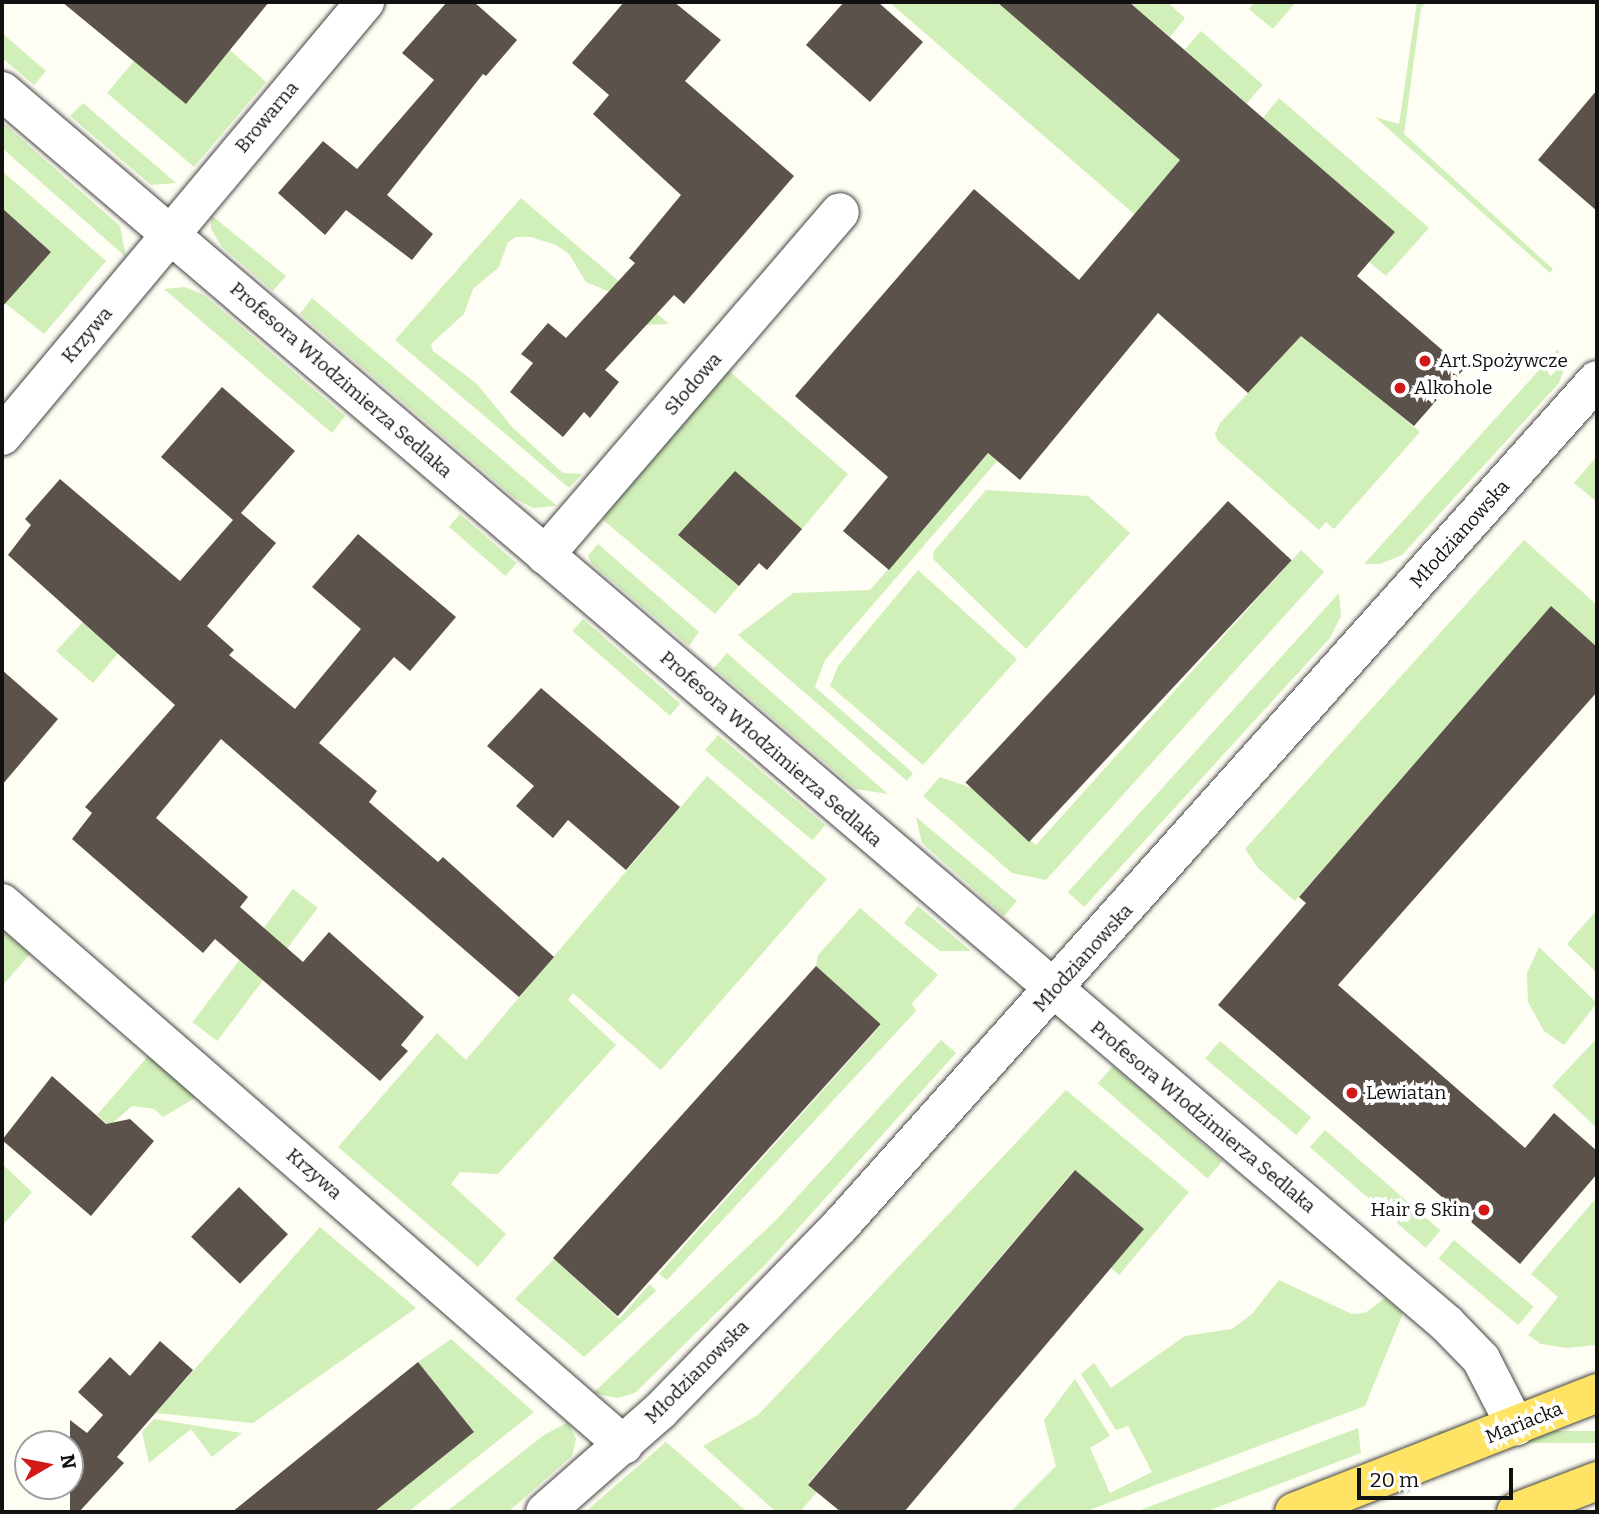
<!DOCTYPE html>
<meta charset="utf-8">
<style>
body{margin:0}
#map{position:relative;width:1599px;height:1514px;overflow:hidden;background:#fffef4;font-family:Bitter,serif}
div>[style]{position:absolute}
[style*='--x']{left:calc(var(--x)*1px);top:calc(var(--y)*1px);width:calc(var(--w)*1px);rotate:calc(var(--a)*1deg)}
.green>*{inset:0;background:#d1efb8;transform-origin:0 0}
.building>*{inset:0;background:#5b524b;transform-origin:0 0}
.roads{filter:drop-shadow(0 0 2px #444) drop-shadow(0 0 2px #444)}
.minor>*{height:38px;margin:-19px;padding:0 19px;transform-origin:19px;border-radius:19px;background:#fff}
.major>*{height:38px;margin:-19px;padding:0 19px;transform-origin:19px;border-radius:19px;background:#ffe364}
.dots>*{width:19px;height:19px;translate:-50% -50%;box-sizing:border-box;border:4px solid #fff;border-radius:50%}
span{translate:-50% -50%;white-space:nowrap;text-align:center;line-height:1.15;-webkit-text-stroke:7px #fff;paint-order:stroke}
.street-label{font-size:19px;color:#111}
.poi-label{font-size:19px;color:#111}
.left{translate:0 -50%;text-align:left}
.right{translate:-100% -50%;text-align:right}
.frame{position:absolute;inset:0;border:4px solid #111;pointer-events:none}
.north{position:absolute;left:14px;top:1430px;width:70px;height:70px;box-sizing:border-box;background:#fff;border:2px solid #a0a0a0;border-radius:50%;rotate:80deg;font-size:19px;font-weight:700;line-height:28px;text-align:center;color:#111}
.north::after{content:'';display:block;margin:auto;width:24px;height:32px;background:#d21917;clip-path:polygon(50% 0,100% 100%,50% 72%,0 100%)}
.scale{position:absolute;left:1357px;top:1468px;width:156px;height:32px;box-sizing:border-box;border:4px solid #111;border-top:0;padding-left:9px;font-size:21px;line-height:24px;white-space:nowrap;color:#111;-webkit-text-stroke:5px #fff;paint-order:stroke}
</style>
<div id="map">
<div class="green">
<div style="clip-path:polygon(889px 2px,997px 2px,1305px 268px,1264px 304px,1420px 432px,1334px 529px,1326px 522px,1319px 530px,1218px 441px,1215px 434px,1220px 423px,1278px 361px,1220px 310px,1230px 297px)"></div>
<div style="clip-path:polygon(1129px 2px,1167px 2px,1185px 18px,1170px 37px)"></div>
<div style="clip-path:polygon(1255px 2px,1296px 2px,1273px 29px,1249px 9px)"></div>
<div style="clip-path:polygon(1417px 2px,1426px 2px,1421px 8px,1404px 134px,1553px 269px,1550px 273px,1375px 117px,1399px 124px)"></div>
<div style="left:1201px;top:31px;width:82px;height:25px;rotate:41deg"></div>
<div style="clip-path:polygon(2px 33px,46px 71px,34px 85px,2px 58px)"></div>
<div style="clip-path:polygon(229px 49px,266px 82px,194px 167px,107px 93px,134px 61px)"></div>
<div style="clip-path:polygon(1279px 98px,1429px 228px,1386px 276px,1369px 262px,1395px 232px,1263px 118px)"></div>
<div style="clip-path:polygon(83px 103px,176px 183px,151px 185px,70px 116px)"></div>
<div style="clip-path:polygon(2px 122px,120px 226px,126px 257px,2px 148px)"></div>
<div style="clip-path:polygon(2px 171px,106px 261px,44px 334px,5px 303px,51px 252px,2px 208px)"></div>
<div style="clip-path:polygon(521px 198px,669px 324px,643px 325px,612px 293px,586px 282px,569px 254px,556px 245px,531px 237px,516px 237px,508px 242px,499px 267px,473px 289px,464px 314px,431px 344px,433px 351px,476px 383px,513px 428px,563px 473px,582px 474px,569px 488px,395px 340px)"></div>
<div style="clip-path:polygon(211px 215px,286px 276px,273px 291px,222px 247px,211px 229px)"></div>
<div style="clip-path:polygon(185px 287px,204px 295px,345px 416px,332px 433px,164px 289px)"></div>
<div style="clip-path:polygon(312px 298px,557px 506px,533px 508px,516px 499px,300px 314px)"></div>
<div style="clip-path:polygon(1558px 349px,1565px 367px,1559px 383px,1402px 555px,1380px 564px,1364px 564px)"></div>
<div style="clip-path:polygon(728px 370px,848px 474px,802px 529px,735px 472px,678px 535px,739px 586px,715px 614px,602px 519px)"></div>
<div style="clip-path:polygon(988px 453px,997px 461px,825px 660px,815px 687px,913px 773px,907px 781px,738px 635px,793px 593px,870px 590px)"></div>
<div style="clip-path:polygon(1597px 456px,1597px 502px,1574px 483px)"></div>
<div style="clip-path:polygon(986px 490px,1088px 496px,1130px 533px,1026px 649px,933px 559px,934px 551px)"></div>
<div style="left:460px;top:514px;width:75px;height:17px;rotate:41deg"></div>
<div style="clip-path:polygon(1524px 540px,1597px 605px,1597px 647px,1551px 607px,1295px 901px,1258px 868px,1245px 849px)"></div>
<div style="clip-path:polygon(598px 544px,699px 632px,689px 646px,592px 564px,588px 556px)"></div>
<div style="clip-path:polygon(1301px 550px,1324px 572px,1046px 880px,1012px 873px,923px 796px,940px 777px,972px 788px,1036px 845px)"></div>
<div style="clip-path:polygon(143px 557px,157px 607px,93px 683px,56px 651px)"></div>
<div style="clip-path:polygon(918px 570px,1017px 659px,923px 765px,830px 686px,838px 666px)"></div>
<div style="clip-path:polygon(1339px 593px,1341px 616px,1330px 638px,1084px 907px,1068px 892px)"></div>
<div style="left:583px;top:619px;width:129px;height:16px;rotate:41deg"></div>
<div style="clip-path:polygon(727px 653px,888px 794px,856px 789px,714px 668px)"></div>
<div style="left:718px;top:735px;width:140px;height:20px;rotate:40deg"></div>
<div style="clip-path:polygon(707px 776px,827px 879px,661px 1070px,573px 993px,568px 1000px,616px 1045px,498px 1174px,460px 1172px,451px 1184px,506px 1234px,478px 1267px,338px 1147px,437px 1033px,466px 1060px)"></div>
<div style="clip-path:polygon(916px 817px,1017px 901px,1004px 916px,922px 843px)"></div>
<div style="left:293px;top:889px;width:31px;height:167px;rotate:37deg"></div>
<div style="clip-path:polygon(918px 906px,971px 951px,940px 951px,904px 923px)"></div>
<div style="clip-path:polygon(860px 908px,938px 975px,912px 1003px,916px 1011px,667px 1280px,659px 1274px,881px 1025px,816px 966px,818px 955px)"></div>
<div style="clip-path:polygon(1596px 911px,1597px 912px,1597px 973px,1567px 944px)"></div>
<div style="clip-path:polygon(2px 930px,30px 954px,2px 986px)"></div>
<div style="clip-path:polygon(1539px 947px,1597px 1003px,1564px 1045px,1544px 1031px,1528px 1002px,1527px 973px)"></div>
<div style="clip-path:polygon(1597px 1038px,1597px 1128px,1552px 1086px)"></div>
<div style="clip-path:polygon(941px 1040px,956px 1053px,766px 1264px,635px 1393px,618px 1398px,593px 1393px,777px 1219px)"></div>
<div style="left:1220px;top:1041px;width:119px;height:23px;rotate:40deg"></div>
<div style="clip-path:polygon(149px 1055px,198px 1096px,163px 1117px,154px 1109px,132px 1106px,109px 1126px,97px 1115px)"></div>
<div style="left:1113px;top:1066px;width:145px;height:23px;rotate:41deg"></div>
<div style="clip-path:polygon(1066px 1090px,1189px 1192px,1119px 1275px,1111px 1268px,1144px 1229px,1074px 1170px,808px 1484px,817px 1492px,809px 1501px,800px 1512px,776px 1512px,703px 1446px,758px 1415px)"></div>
<div style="left:1325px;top:1130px;width:153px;height:23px;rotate:41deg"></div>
<div style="clip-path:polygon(2px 1164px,32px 1192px,2px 1226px)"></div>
<div style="clip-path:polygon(1597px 1197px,1597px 1345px,1566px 1348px,1541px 1344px,1528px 1335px,1558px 1297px,1531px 1274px)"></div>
<div style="clip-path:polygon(320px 1227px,416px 1308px,253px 1423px,156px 1413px)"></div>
<div style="left:1454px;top:1240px;width:104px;height:24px;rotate:40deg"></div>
<div style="clip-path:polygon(554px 1259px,619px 1319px,650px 1284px,656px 1291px,584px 1357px,515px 1299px)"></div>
<div style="clip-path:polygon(1279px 1280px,1352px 1314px,1365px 1313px,1385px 1298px,1403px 1313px,1365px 1406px,1084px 1512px,1010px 1512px,1056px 1466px,1044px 1420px,1075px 1379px,1110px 1436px,1090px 1448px,1110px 1493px,1152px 1472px,1128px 1426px,1116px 1430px,1081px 1374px,1094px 1363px,1111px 1388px,1185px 1336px,1232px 1329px,1252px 1314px)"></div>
<div style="clip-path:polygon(451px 1339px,534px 1412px,408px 1512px,374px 1512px,474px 1432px,418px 1362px)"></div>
<div style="clip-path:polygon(154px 1419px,242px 1433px,212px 1457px,191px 1429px,149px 1463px,142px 1432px)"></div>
<div style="clip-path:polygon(568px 1422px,576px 1439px,572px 1456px,508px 1512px,446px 1512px,544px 1435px)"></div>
<div style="clip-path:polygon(1358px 1428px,1361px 1453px,1205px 1512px,1135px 1512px)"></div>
<div style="left:1597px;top:1431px;width:12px;height:159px;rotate:90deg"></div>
<div style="clip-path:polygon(666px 1442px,747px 1512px,585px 1512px)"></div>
</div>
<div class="building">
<div style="clip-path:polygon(62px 2px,269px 2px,186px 104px)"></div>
<div style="clip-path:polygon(447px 2px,474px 2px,517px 40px,486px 76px,483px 74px,387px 195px,433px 234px,412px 260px,346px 210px,325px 235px,278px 193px,323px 141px,357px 169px,434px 80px,402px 53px)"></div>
<div style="clip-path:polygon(624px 2px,674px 2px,721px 40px,685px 81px,794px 176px,684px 304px,674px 295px,605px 370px,619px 382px,590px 418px,584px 412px,563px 437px,510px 392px,533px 363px,521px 354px,548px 323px,566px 338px,635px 263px,629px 258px,681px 195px,593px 114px,609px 95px,572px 63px)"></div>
<div style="clip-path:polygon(844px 2px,878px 2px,923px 42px,870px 102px,806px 45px)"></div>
<div style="clip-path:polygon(997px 2px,1129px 2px,1395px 232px,1357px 276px,1464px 369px,1414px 426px,1301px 336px,1248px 393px,1158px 313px,1020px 480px,988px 453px,889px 570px,843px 531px,888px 477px,795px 396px,974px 189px,1079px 280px,1180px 160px)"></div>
<div style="clip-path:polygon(1597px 90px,1597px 211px,1538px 160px)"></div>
<div style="clip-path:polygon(2px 208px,51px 252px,2px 307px)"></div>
<div style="clip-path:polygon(222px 387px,295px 451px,241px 513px,276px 543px,207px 626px,234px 650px,229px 655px,295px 709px,361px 629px,312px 587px,358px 534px,456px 617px,410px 671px,394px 657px,319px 743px,377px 791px,369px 802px,438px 862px,443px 857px,554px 957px,519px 997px,221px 739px,156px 818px,248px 897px,240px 907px,303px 962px,329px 932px,424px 1017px,401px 1045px,408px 1051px,380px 1081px,215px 939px,203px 953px,72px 839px,92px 813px,85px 807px,175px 705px,8px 555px,31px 525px,25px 519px,60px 479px,180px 581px,233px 520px,161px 457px)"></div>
<div style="clip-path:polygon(735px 471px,802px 529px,767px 570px,759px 563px,739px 586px,678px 535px)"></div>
<div style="left:1228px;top:501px;width:87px;height:385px;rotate:43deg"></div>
<div style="clip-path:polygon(1551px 606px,1597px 647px,1597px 692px,1338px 985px,1525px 1148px,1554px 1113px,1597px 1151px,1597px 1174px,1520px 1264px,1218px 1005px,1306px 903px,1299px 897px)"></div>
<div style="clip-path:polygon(2px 670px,58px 719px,2px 785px)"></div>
<div style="clip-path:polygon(541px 688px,680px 807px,626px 870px,568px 820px,553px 838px,516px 806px,534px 786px,487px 746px)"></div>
<div style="left:816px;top:966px;width:87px;height:393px;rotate:42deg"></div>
<div style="clip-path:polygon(52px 1076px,106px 1124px,130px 1119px,154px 1141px,91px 1216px,2px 1140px)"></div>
<div style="clip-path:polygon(1075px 1170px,1144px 1229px,904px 1512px,841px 1512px,808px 1485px)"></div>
<div style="left:239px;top:1187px;width:68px;height:69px;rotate:44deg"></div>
<div style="clip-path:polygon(160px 1341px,193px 1370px,117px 1457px,124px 1463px,79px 1512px,70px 1512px,70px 1420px,87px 1433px,103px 1415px,78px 1392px,110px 1357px,130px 1376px)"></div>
<div style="clip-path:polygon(418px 1362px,474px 1432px,374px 1512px,232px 1512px)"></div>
</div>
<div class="roads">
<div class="minor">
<div style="--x:2;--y:91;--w:1900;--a:40.47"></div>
<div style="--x:1447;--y:1324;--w:49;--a:45.8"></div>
<div style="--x:1481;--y:1359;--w:76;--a:62.8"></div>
<div style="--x:2;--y:436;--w:566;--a:-50.09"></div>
<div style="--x:545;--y:555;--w:452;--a:-49.3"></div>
<div style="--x:2;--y:903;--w:825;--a:41.07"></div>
<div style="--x:545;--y:1512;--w:153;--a:-41.3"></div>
<div style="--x:660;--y:1411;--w:258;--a:-45.8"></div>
<div style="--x:840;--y:1226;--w:1135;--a:-48.18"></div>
</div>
<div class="major">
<div style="--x:1294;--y:1512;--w:326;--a:-21.4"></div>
<div style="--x:1516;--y:1512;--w:87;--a:-20.9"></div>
</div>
</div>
<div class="dots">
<div style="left:1425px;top:361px;background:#d21917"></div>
<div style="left:1400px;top:388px;background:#d21917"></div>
<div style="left:1352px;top:1093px;background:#d21917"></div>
<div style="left:1484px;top:1210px;background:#d21917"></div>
</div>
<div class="street-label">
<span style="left:267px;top:117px;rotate:-50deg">Browarna</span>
<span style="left:87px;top:335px;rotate:-50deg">Krzywa</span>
<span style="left:341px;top:380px;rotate:41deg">Profesora Włodzimierza Sedlaka</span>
<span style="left:693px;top:384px;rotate:-49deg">Słodowa</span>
<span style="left:1460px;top:534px;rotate:-48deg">Młodzianowska</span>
<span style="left:771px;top:749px;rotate:41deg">Profesora Włodzimierza Sedlaka</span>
<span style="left:1083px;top:958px;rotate:-48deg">Młodzianowska</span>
<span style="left:1203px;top:1117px;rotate:40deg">Profesora Włodzimierza Sedlaka</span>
<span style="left:314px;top:1174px;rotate:41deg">Krzywa</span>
<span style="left:697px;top:1372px;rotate:-45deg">Młodzianowska</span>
<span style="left:1524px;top:1423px;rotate:-22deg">Mariacka</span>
</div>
<div class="poi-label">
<span class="left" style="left:1439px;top:361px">Art.Spożywcze</span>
<span class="left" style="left:1414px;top:388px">Alkohole</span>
<span class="left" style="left:1366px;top:1093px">Lewiatan</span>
<span class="right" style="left:1470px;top:1210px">Hair &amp; Skin</span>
</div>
<div class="frame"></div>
<div class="north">N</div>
<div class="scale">20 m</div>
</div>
